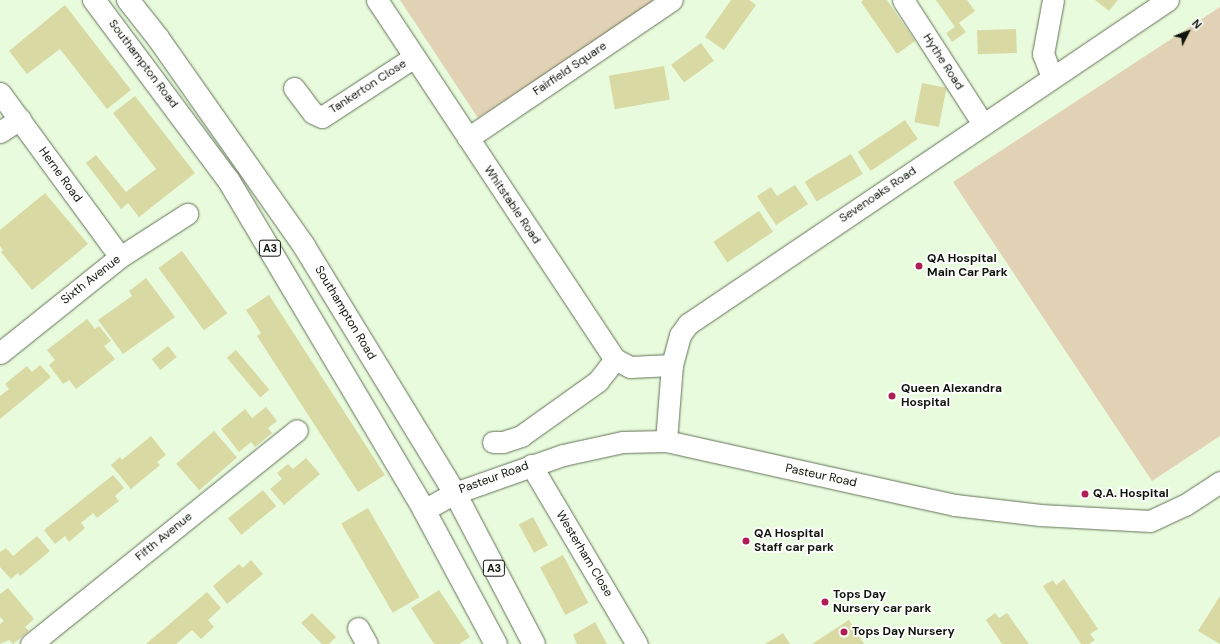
<!DOCTYPE html>
<style>
body{margin:0}
#map{position:relative;width:1220px;height:644px;overflow:hidden;background:#e8fbdc;font-family:"DM Sans",sans-serif}
div>[style]{position:absolute}
[style*='--x']{left:calc(var(--x)*1px);top:calc(var(--y)*1px);width:calc(var(--w)*1px);rotate:calc(var(--a)*1deg)}
.green>*{inset:0;background:#e2d2b5}
.building>*{inset:0;background:#d9d9a4;transform-origin:0 0}
.roads{filter:drop-shadow(0 0 1px #637258) drop-shadow(0 0 1px #637258)}
.minor>*{height:21px;margin:-10.5px;padding:0 10.5px;transform-origin:10.5px;border-radius:10.5px;background:#fff}
.major>*{height:22px;margin:-11px;padding:0 11px;transform-origin:11px;border-radius:11px;background:#fff}
.dots>*{width:11px;height:11px;translate:-50% -50%;box-sizing:border-box;border:2px solid #fff;border-radius:50%}
span{translate:-50% -50%;white-space:nowrap;text-align:center;line-height:1.15;-webkit-text-stroke:3.5px #fff;paint-order:stroke}
.shield-label span{padding:1px 3px;background:#fff;border:1px solid;border-radius:3px;-webkit-text-stroke-width:0}
.shield-label{font-size:11px;color:#0f150b;font-weight:700}
.street-label{font-size:12px;color:#0f150b}
.poi-label{font-size:12px;color:#0f150b;font-weight:700}
.left{translate:0 -50%;text-align:left}
.north{position:absolute;left:1168px;top:12px;width:40px;height:40px;-webkit-text-stroke:3px #fff;paint-order:stroke;rotate:48deg;font-size:11px;font-weight:700;line-height:16px;text-align:center;color:#0f150b}
.north::after{content:'';display:block;margin:auto;width:14px;height:18px;background:#0f150b;clip-path:polygon(50% 0,100% 100%,50% 72%,0 100%)}
</style>
<div id="map">
<div class="green">
<div style="clip-path:polygon(400px 0,657px 0,478px 118px)"></div>
<div style="clip-path:polygon(1220px 7px,1220px 436px,1152px 481px,953px 182px)"></div>
</div>
<div class="building">
<div style="clip-path:polygon(731px 0,749px 0,756px 5px,724px 50px,705px 37px)"></div>
<div style="clip-path:polygon(863px 0,887px 0,915px 41px,897px 54px,861px 2px)"></div>
<div style="clip-path:polygon(936px 0,967px 0,975px 11px,959px 23px,966px 32px,952px 42px,946px 33px,955px 27px)"></div>
<div style="clip-path:polygon(1095px 0,1118px 0,1109px 11px)"></div>
<div style="clip-path:polygon(65px 5px,131px 90px,107px 109px,60px 49px,27px 74px,9px 51px)"></div>
<div style="left:1016px;top:29px;width:24px;height:39px;rotate:88deg"></div>
<div style="left:701px;top:43px;width:22px;height:37px;rotate:54deg"></div>
<div style="left:664px;top:66px;width:34px;height:56px;rotate:80deg"></div>
<div style="left:922px;top:83px;width:25px;height:40px;rotate:11deg"></div>
<div style="clip-path:polygon(135px 96px,195px 173px,139px 217px,128px 203px,121px 209px,86px 163px,96px 155px,126px 192px,156px 169px,113px 113px)"></div>
<div style="left:905px;top:120px;width:23px;height:57px;rotate:56deg"></div>
<div style="left:851px;top:154px;width:23px;height:54px;rotate:59deg"></div>
<div style="clip-path:polygon(795px 185px,808px 204px,776px 225px,757px 196px,771px 187px,777px 196px)"></div>
<div style="clip-path:polygon(45px 193px,88px 244px,32px 290px,1px 252px,3px 250px,0 246px,0 230px)"></div>
<div style="left:759px;top:211px;width:25px;height:55px;rotate:56deg"></div>
<div style="left:182px;top:251px;width:77px;height:29px;rotate:54deg"></div>
<div style="clip-path:polygon(146px 278px,175px 317px,123px 354px,98px 320px,132px 296px,129px 291px)"></div>
<div style="clip-path:polygon(269px 295px,385px 475px,358px 492px,257px 336px,261px 333px,246px 310px)"></div>
<div style="clip-path:polygon(87px 319px,95px 329px,99px 326px,111px 341px,104px 346px,115px 359px,76px 389px,69px 380px,63px 384px,49px 365px,55px 360px,47px 350px)"></div>
<div style="left:168px;top:346px;width:14px;height:21px;rotate:51deg"></div>
<div style="left:236px;top:350px;width:52px;height:12px;rotate:50deg"></div>
<div style="clip-path:polygon(40px 365px,51px 377px,0 419px,0 396px,9px 389px,5px 384px,27px 366px,32px 372px)"></div>
<div style="clip-path:polygon(266px 407px,277px 421px,268px 428px,272px 433px,255px 447px,251px 442px,239px 452px,221px 429px,245px 409px,252px 418px)"></div>
<div style="left:214px;top:431px;width:35px;height:50px;rotate:49deg"></div>
<div style="clip-path:polygon(151px 436px,166px 455px,157px 462px,160px 465px,131px 489px,111px 465px,120px 457px,122px 460px)"></div>
<div style="clip-path:polygon(306px 458px,320px 474px,284px 505px,270px 489px,282px 479px,277px 473px,288px 464px,293px 469px)"></div>
<div style="clip-path:polygon(113px 475px,124px 488px,115px 496px,119px 501px,97px 518px,93px 513px,81px 523px,85px 528px,69px 542px,65px 536px,55px 544px,44px 530px)"></div>
<div style="left:263px;top:490px;width:21px;height:45px;rotate:51deg"></div>
<div style="left:368px;top:508px;width:103px;height:31px;rotate:60deg"></div>
<div style="left:533px;top:517px;width:32px;height:16px;rotate:62deg"></div>
<div style="clip-path:polygon(37px 536px,50px 551px,20px 576px,18px 573px,11px 579px,0 567px,0 552px,6px 548px,13px 556px)"></div>
<div style="left:563px;top:555px;width:54px;height:26px;rotate:62deg"></div>
<div style="clip-path:polygon(251px 560px,263px 574px,227px 604px,213px 586px,239px 564px,243px 568px)"></div>
<div style="clip-path:polygon(1064px 579px,1098px 629px,1090px 634px,1095px 640px,1089px 644px,1081px 644px,1043px 586px,1053px 580px,1056px 585px)"></div>
<div style="clip-path:polygon(8px 588px,34px 619px,25px 627px,29px 631px,13px 644px,9px 640px,0 644px,0 624px,4px 621px,0 617px,0 594px)"></div>
<div style="clip-path:polygon(439px 590px,470px 637px,459px 644px,434px 644px,411px 608px)"></div>
<div style="clip-path:polygon(207px 592px,221px 608px,208px 620px,214px 627px,201px 639px,192px 630px,176px 644px,146px 644px)"></div>
<div style="clip-path:polygon(1220px 596px,1220px 644px,1198px 631px)"></div>
<div style="clip-path:polygon(312px 613px,336px 637px,329px 644px,322px 644px,301px 623px)"></div>
<div style="clip-path:polygon(995px 613px,999px 618px,1007px 613px,1029px 644px,1002px 644px,986px 620px)"></div>
<div style="clip-path:polygon(849px 620px,864px 644px,812px 644px)"></div>
<div style="clip-path:polygon(595px 622px,607px 644px,577px 644px,573px 635px)"></div>
<div style="clip-path:polygon(783px 633px,790px 644px,765px 644px)"></div>
</div>
<div class="roads">
<div class="minor">
<div style="--x:377;--y:0;--w:431;--a:56.5"></div>
<div style="--x:615;--y:359;--w:17;--a:28"></div>
<div style="--x:630;--y:367;--w:42;--a:-2.7"></div>
<div style="--x:903;--y:0;--w:148;--a:57.2"></div>
<div style="--x:1052;--y:77;--w:25;--a:-111"></div>
<div style="--x:1043;--y:54;--w:55;--a:-79.5"></div>
<div style="--x:294;--y:88;--w:31;--a:53"></div>
<div style="--x:313;--y:113;--w:10;--a:24"></div>
<div style="--x:322;--y:117;--w:110;--a:-33.1"></div>
<div style="--x:0;--y:93;--w:203;--a:53.8"></div>
<div style="--x:0;--y:132;--w:24;--a:-33"></div>
<div style="--x:468;--y:138;--w:246;--a:-34.1"></div>
<div style="--x:0;--y:353;--w:154;--a:-38.7"></div>
<div style="--x:120;--y:257;--w:80;--a:-32.7"></div>
<div style="--x:666;--y:441;--w:76;--a:-85.5"></div>
<div style="--x:672;--y:365;--w:31;--a:-75"></div>
<div style="--x:680;--y:335;--w:14;--a:-54"></div>
<div style="--x:688;--y:324;--w:579;--a:-34.02"></div>
<div style="--x:493;--y:442;--w:10;--a:0"></div>
<div style="--x:503;--y:442;--w:19;--a:-18"></div>
<div style="--x:521;--y:436;--w:95;--a:-35.5"></div>
<div style="--x:598;--y:381;--w:28;--a:-52"></div>
<div style="--x:531;--y:465;--w:208;--a:59.4"></div>
<div style="--x:424;--y:510;--w:35;--a:-29"></div>
<div style="--x:455;--y:493;--w:114;--a:-19.4"></div>
<div style="--x:563;--y:455;--w:61;--a:-12.2"></div>
<div style="--x:623;--y:442;--w:43;--a:-1.3"></div>
<div style="--x:666;--y:441;--w:296;--a:12.5"></div>
<div style="--x:955;--y:505;--w:86;--a:6.7"></div>
<div style="--x:1040;--y:515;--w:110;--a:3.1"></div>
<div style="--x:1150;--y:521;--w:38;--a:-25"></div>
<div style="--x:1185;--y:505;--w:42;--a:-33.3"></div>
<div style="--x:358;--y:628;--w:18;--a:61"></div>
<div style="--x:31;--y:644;--w:341;--a:-38.8"></div>
</div>
<div class="major">
<div style="--x:94;--y:0;--w:226;--a:53.3"></div>
<div style="--x:229;--y:181;--w:382;--a:59.3"></div>
<div style="--x:424;--y:510;--w:152;--a:61.8"></div>
<div style="--x:128;--y:0;--w:48;--a:51.7"></div>
<div style="--x:158;--y:38;--w:254;--a:54.9"></div>
<div style="--x:304;--y:246;--w:289;--a:58.6"></div>
<div style="--x:455;--y:493;--w:170;--a:62.4"></div>
</div>
</div>
<div class="dots">
<div style="left:919px;top:266px;background:#af1e52"></div>
<div style="left:892px;top:396px;background:#af1e52"></div>
<div style="left:1085px;top:494px;background:#af1e52"></div>
<div style="left:746px;top:541px;background:#af1e52"></div>
<div style="left:825px;top:602px;background:#af1e52"></div>
<div style="left:844px;top:632px;background:#af1e52"></div>
</div>
<div class="shield-label">
<span style="left:270px;top:248px">A3</span>
<span style="left:494px;top:568px">A3</span>
</div>
<div class="street-label">
<span style="left:943px;top:62px;rotate:57deg">Hythe Road</span>
<span style="left:143px;top:64px;rotate:53deg">Southampton Road</span>
<span style="left:570px;top:69px;rotate:-34deg">Fairfield Square</span>
<span style="left:368px;top:87px;rotate:-33deg">Tankerton Close</span>
<span style="left:60px;top:175px;rotate:54deg">Herne Road</span>
<span style="left:878px;top:195px;rotate:-34deg">Sevenoaks Road</span>
<span style="left:512px;top:205px;rotate:56deg">Whitstable Road</span>
<span style="left:91px;top:280px;rotate:-38deg">Sixth Avenue</span>
<span style="left:345px;top:313px;rotate:59deg">Southampton Road</span>
<span style="left:821px;top:476px;rotate:12deg">Pasteur Road</span>
<span style="left:494px;top:478px;rotate:-20deg">Pasteur Road</span>
<span style="left:164px;top:537px;rotate:-39deg">Fifth Avenue</span>
<span style="left:584px;top:554px;rotate:59deg">Westerham Close</span>
</div>
<div class="poi-label">
<span class="left" style="left:927px;top:266px">QA Hospital<br>Main Car Park</span>
<span class="left" style="left:901px;top:396px">Queen Alexandra<br>Hospital</span>
<span class="left" style="left:1093px;top:494px">Q.A. Hospital</span>
<span class="left" style="left:754px;top:541px">QA Hospital<br>Staff car park</span>
<span class="left" style="left:833px;top:602px">Tops Day<br>Nursery car park</span>
<span class="left" style="left:852px;top:632px">Tops Day Nursery</span>
</div>
<div class="north">N</div>
</div>
